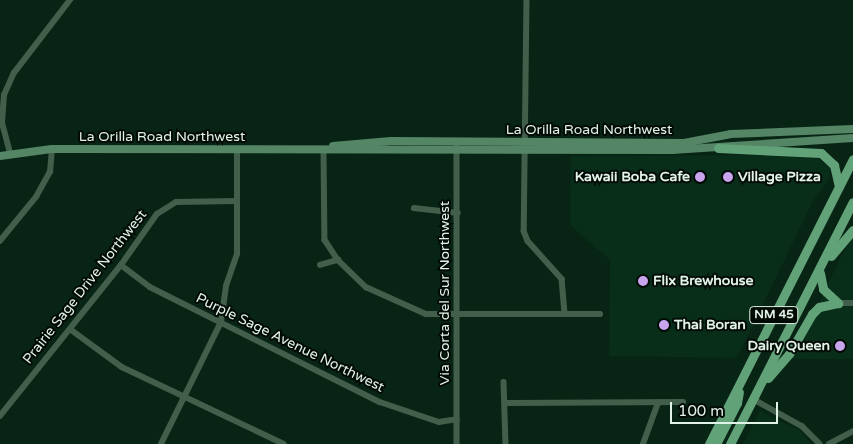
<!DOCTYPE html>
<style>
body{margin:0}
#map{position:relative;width:853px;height:444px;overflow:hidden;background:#082414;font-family:"Varela Round",sans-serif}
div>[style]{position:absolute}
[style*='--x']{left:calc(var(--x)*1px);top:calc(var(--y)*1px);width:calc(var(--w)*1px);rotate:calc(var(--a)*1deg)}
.built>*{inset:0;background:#082d19}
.street>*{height:5.5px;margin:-2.75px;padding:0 2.75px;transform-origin:2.75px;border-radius:2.75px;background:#425f4c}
.secondary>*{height:8px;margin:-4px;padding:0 4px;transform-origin:4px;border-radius:4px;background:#548565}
.primary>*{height:9px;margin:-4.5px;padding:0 4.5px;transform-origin:4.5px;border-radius:4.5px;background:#62a279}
.dots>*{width:14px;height:14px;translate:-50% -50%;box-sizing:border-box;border:2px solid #020a05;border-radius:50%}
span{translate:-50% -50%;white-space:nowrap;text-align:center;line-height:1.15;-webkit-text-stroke:4px #020a05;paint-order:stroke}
.shield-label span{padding:1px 4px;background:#020a05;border:1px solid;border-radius:4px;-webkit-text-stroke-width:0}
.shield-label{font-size:12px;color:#e1f2e6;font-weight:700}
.street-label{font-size:14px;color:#e1f2e6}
.poi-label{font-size:14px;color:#e1f2e6;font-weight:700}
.right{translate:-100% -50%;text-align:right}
.left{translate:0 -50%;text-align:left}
.scale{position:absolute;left:670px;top:402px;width:108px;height:22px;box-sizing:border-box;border:2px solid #e1f2e6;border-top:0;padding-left:6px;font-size:15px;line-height:18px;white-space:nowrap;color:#e1f2e6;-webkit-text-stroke:4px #020a05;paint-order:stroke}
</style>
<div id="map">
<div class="built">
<div style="clip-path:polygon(733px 155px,816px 157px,830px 167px,829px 180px,813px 201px,742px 348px,736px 358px,609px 356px,610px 260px,570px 225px,571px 156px)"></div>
<div style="clip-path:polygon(853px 237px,853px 359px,793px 359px,839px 260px)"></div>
<div style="clip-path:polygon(760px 411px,801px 431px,811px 444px,743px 444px)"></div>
</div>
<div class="street">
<div style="--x:527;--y:0;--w:231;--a:90.7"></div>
<div style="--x:524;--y:231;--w:11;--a:68"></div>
<div style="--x:528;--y:241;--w:51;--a:48.2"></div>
<div style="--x:562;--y:279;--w:35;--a:85"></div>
<div style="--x:457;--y:147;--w:297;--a:90"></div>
<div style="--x:324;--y:150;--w:90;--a:89.4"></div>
<div style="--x:325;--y:240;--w:24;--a:57"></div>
<div style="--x:338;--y:260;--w:39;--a:44"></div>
<div style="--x:366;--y:287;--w:66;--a:24.2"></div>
<div style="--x:426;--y:314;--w:174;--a:0"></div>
<div style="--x:10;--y:153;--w:31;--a:-105"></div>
<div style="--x:2;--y:123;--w:28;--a:-86"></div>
<div style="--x:4;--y:95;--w:24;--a:-66"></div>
<div style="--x:14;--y:73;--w:92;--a:-52.5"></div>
<div style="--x:414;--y:208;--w:44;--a:6.5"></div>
<div style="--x:0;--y:241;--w:57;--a:-50.7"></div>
<div style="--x:36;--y:197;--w:29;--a:-61"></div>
<div style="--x:50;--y:172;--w:23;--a:-85"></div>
<div style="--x:121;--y:265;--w:36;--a:37"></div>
<div style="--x:150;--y:287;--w:257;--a:26.6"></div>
<div style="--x:380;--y:402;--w:62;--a:18.7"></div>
<div style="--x:439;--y:422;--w:18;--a:-9"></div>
<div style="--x:320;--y:265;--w:19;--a:-16"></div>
<div style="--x:838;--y:303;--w:15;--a:0"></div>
<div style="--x:70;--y:329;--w:64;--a:36.2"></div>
<div style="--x:122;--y:367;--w:179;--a:25.4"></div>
<div style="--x:504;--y:382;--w:62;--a:88.2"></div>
<div style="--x:753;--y:399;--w:56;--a:28.9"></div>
<div style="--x:802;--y:426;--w:25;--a:45"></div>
<div style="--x:507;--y:403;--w:176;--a:-0.3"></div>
<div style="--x:0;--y:416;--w:193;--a:-51.3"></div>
<div style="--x:121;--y:265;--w:62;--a:-54.8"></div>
<div style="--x:157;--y:214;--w:22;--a:-32"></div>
<div style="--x:176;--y:202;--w:60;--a:-1"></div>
<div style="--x:161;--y:444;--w:136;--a:-63.8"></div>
<div style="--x:221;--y:322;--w:36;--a:-82"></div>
<div style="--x:226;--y:286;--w:34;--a:-71"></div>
<div style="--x:237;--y:254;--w:105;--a:-90"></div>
<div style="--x:643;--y:444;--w:44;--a:-69.9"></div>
<div style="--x:829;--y:444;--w:27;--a:-28"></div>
</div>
<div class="secondary">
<div style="--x:333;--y:146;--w:58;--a:-4.9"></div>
<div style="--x:391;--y:141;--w:293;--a:0.4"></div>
<div style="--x:684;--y:143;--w:48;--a:-10.8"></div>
<div style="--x:731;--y:134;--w:122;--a:-2.3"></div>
<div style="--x:0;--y:156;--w:52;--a:-7.7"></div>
<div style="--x:52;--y:149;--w:620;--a:0.09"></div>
<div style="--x:672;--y:150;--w:181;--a:-3.8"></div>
</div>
<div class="primary">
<div style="--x:718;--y:148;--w:103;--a:2.8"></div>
<div style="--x:821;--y:153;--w:18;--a:43"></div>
<div style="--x:834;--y:165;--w:22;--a:77"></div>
<div style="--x:831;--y:256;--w:34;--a:-50"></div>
<div style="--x:820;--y:273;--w:16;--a:79"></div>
<div style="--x:823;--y:289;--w:21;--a:43"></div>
<div style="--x:768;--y:378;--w:32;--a:-49"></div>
<div style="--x:789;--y:354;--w:46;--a:-60.1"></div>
<div style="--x:812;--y:314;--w:10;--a:-45"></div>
<div style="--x:819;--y:307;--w:19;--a:-12"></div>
<div style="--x:709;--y:444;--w:319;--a:-63.2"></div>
<div style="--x:716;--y:444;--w:46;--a:-62.9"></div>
<div style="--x:737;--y:403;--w:11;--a:-80"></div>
<div style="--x:730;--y:444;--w:271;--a:-63.1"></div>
</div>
<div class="dots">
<div style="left:700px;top:177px;background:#c9a5ee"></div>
<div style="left:728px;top:177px;background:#c9a5ee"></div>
<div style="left:643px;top:281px;background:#c9a5ee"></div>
<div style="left:664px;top:325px;background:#c9a5ee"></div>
<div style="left:840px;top:346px;background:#c9a5ee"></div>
</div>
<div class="shield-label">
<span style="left:774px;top:315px">NM 45</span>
</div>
<div class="street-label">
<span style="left:589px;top:130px">La Orilla Road Northwest</span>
<span style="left:162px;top:137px">La Orilla Road Northwest</span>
<span style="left:85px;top:287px;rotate:-52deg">Prairie Sage Drive Northwest</span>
<span style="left:445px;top:293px;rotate:-90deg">Via Corta del Sur Northwest</span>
<span style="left:290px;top:343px;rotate:26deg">Purple Sage Avenue Northwest</span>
</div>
<div class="poi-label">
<span class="right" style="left:690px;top:177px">Kawaii Boba Cafe</span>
<span class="left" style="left:738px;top:177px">Village Pizza</span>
<span class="left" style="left:653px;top:281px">Flix Brewhouse</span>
<span class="left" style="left:674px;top:325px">Thai Boran</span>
<span class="right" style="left:830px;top:346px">Dairy Queen</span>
</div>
<div class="scale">100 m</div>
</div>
